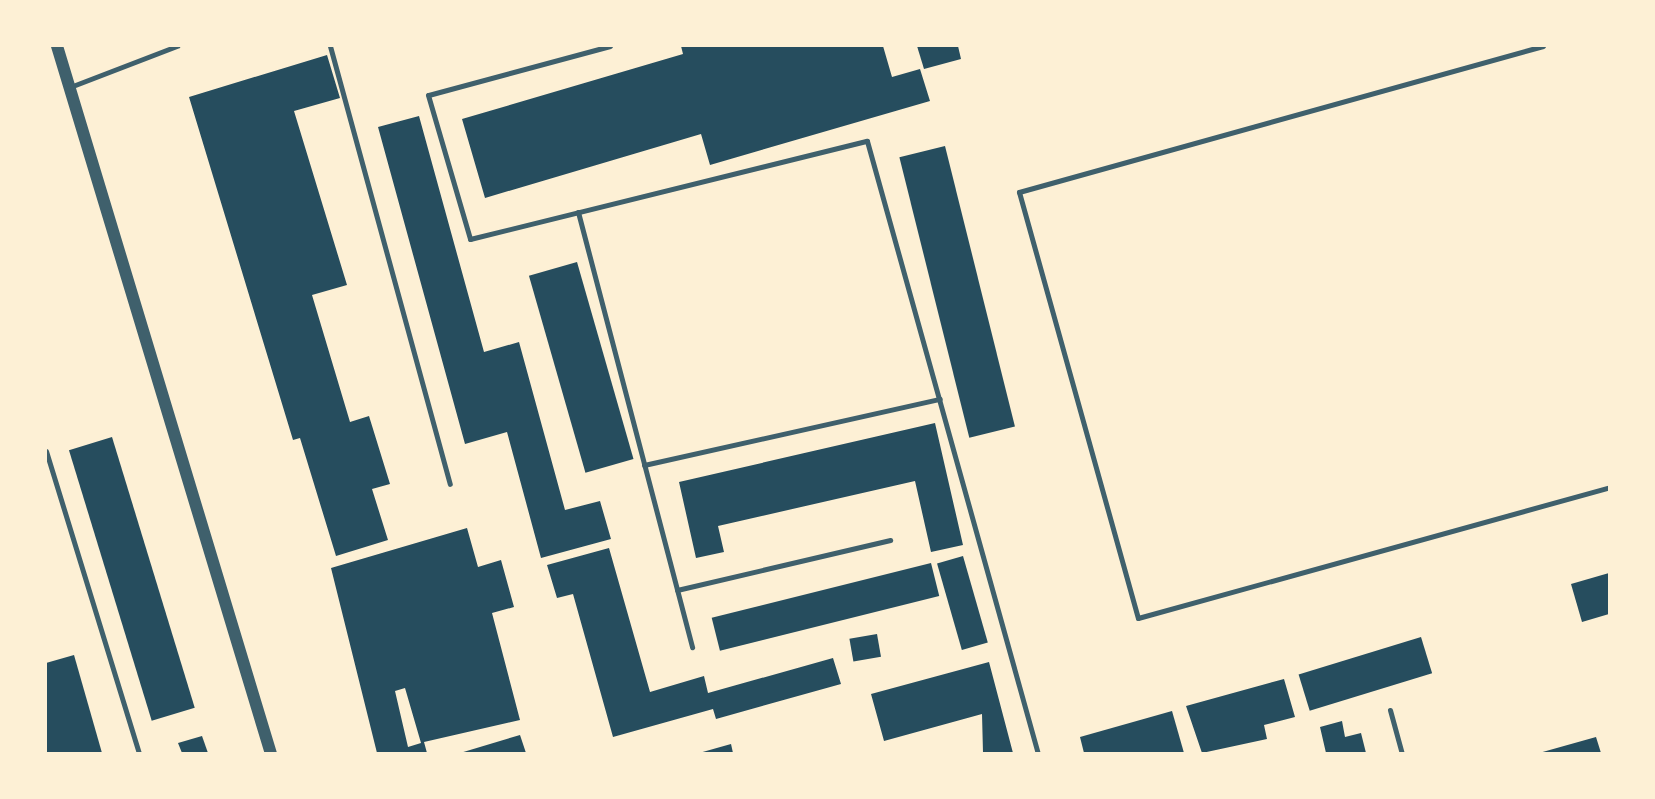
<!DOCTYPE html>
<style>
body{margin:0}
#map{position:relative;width:1655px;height:799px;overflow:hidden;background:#fdf0d5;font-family:"Open Sans",sans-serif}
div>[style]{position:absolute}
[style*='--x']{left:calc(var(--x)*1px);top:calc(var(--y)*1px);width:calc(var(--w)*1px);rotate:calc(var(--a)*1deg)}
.building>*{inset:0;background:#264d5e;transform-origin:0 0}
.service>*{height:5px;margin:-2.5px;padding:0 2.5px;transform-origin:2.5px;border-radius:2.5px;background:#3f606c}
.tertiary>*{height:12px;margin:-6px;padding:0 6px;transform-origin:6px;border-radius:6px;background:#3f606c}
span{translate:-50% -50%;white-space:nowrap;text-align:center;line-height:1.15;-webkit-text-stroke:7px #fdf0d5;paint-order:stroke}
.frame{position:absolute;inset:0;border:47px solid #fdf0d5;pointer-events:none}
</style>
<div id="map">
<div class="building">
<div style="clip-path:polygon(681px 46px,883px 46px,892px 77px,920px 69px,930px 101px,710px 165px,701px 134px,485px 198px,462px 119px,683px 54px)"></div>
<div style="clip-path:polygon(917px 46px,958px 46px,961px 59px,924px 69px)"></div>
<div style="clip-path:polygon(327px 55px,340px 98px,294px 111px,347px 285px,312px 295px,350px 422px,369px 416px,390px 484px,372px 489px,388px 540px,336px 556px,300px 438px,293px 440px,189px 97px)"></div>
<div style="clip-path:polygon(419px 116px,484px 352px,519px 342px,565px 510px,600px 501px,611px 539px,541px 558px,507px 432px,465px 444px,378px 127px)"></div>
<div style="left:945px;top:146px;width:289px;height:47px;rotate:76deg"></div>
<div style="left:577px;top:262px;width:205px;height:50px;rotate:74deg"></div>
<div style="clip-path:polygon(935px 423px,963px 545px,931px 552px,915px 481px,718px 526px,724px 552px,696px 558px,679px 482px)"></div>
<div style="left:112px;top:437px;width:283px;height:45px;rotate:73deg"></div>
<div style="clip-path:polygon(evenodd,467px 528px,478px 567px,501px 560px,514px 607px,492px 613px,520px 720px,424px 742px,427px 753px,377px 753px,331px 568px,467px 528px,405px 688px,421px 743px,408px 747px,395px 691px,405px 688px)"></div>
<div style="clip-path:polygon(609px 548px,650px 692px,704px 676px,708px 693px,833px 658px,841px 684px,716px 719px,713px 709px,613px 737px,573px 594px,557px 598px,547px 565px)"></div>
<div style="left:963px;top:556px;width:90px;height:27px;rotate:74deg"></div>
<div style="left:931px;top:563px;width:34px;height:226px;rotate:76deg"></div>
<div style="clip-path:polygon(1609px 573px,1609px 614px,1582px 622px,1571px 584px)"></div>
<div style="left:877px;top:634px;width:23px;height:28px;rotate:80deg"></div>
<div style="left:1421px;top:637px;width:38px;height:128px;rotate:73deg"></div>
<div style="clip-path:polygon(74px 655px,102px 753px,46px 753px,46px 663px)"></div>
<div style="clip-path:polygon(989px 662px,1013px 753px,983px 753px,982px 714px,884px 741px,871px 694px)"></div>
<div style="clip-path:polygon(1284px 679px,1295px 717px,1264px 725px,1267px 739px,1202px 753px,1186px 706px)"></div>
<div style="clip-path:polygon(1172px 711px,1184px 753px,1084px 753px,1080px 737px)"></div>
<div style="clip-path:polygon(1342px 721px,1345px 737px,1361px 733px,1366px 753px,1326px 753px,1320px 727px)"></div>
<div style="clip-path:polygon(520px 735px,526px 753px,460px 753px)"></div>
<div style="clip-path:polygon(202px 736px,208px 753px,182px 753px,178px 743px)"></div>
<div style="clip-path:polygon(1596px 737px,1601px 753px,1539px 753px)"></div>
<div style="clip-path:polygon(731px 744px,733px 753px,699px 753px)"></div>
</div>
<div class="service">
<div style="--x:330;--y:46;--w:454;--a:74.7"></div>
<div style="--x:610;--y:46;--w:188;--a:164.9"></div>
<div style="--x:428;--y:95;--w:150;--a:73.7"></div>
<div style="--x:470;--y:239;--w:409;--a:-13.9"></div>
<div style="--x:867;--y:141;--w:636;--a:74.41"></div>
<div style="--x:1543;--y:46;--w:544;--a:164.43"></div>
<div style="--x:1019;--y:192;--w:442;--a:74.4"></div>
<div style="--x:1138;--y:618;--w:490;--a:-15.5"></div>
<div style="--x:70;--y:87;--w:115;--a:-21"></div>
<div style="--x:578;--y:212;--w:450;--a:75.3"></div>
<div style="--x:46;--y:451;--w:317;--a:72.9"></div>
<div style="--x:644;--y:465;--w:303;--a:-12.6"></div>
<div style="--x:677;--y:590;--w:219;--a:-13.2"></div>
<div style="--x:1610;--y:694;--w:3;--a:90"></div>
<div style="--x:1390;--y:710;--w:46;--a:74.7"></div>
</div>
<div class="tertiary">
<div style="--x:57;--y:46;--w:740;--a:73.18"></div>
</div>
<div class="frame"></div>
</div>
